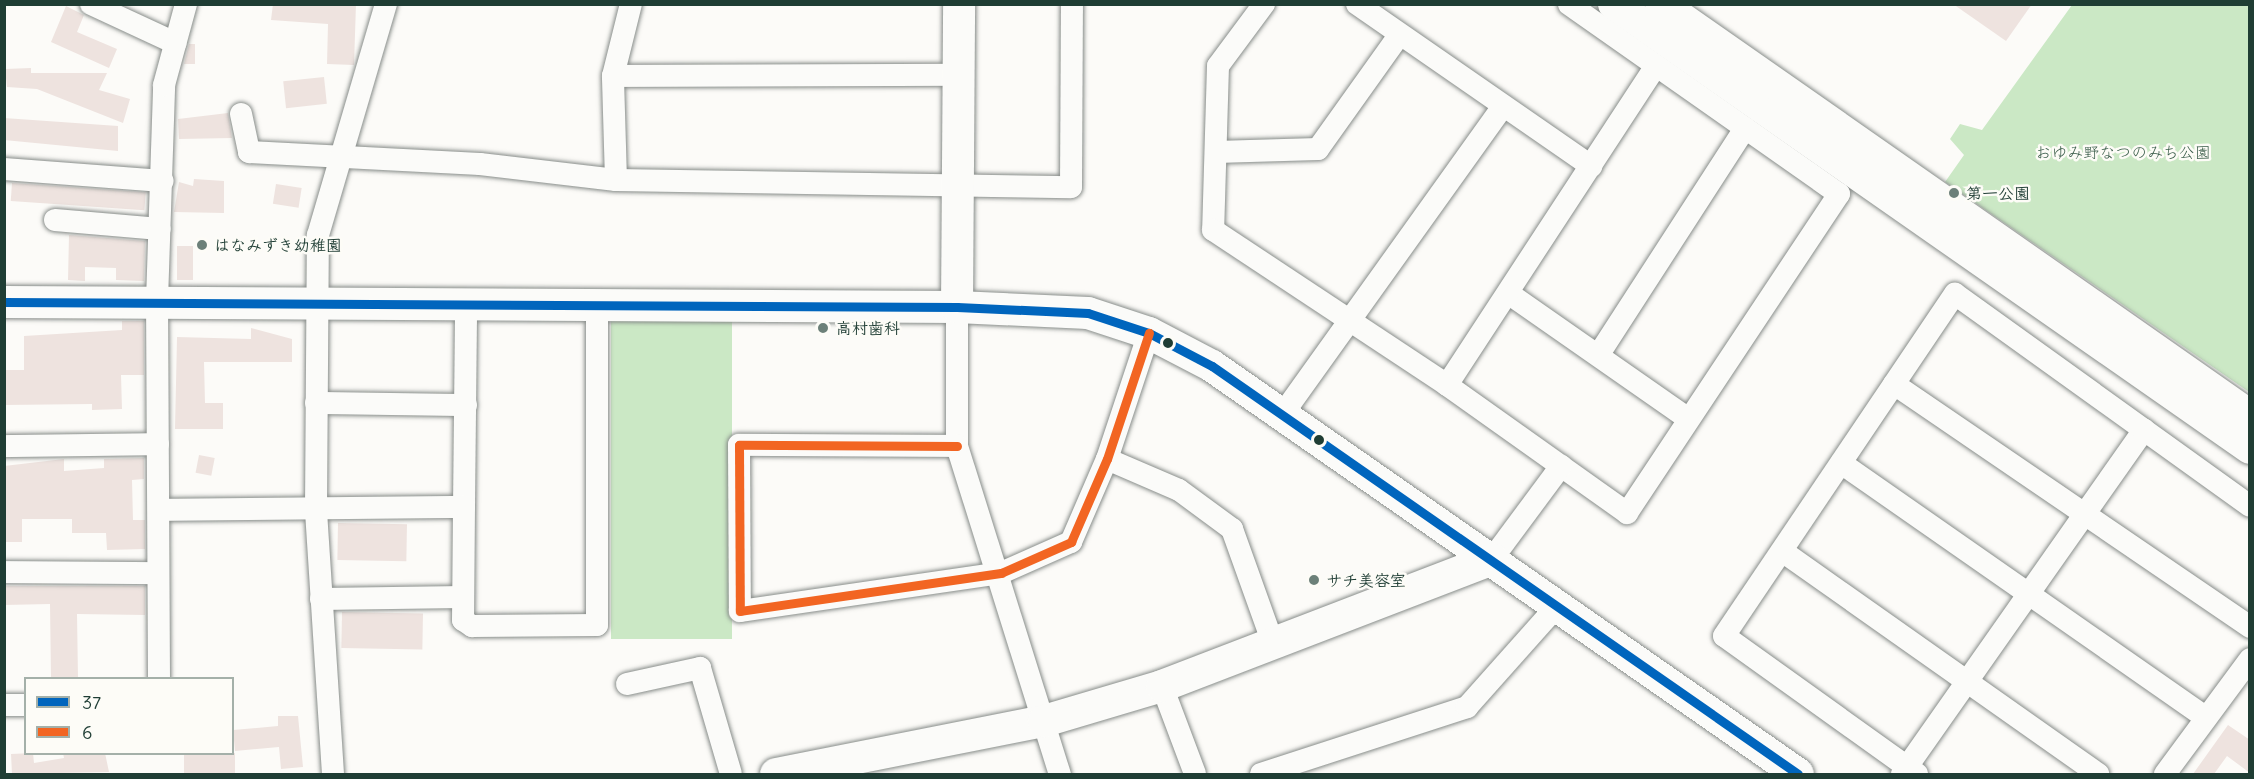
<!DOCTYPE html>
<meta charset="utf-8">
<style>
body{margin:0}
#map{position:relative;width:2254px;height:779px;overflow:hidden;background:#fcfbf8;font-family:Delius,"Klee One",sans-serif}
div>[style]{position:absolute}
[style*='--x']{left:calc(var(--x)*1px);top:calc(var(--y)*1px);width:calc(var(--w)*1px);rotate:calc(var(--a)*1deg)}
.green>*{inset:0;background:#cbe8c5;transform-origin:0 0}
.building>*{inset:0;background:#eee3df;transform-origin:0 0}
.roads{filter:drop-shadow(0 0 2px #888d8a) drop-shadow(0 0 2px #888d8a)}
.street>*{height:22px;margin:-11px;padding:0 11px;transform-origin:11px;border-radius:11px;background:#fbfbf9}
.secondary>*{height:32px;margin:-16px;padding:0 16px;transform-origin:16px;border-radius:16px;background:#fbfbf9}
.bus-1>*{height:9px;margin:-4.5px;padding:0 4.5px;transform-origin:4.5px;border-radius:4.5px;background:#0065bd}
.bus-2>*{height:9px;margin:-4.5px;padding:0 4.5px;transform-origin:4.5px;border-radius:4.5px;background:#f26522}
.dots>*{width:16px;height:16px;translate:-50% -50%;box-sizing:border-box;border:3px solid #fdfcf7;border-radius:50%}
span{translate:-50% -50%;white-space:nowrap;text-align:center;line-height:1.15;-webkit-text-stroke:5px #fdfcf7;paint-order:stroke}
.park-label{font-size:16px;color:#395c49}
.poi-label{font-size:16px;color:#1f3d34;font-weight:700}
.left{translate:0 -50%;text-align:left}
.frame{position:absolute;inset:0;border:6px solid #1f3d34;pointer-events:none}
.legend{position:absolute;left:24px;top:677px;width:210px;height:78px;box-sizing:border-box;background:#fdfcf7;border:2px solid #a4b0a9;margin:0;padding:8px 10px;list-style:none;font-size:18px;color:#1f3d34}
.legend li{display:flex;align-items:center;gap:12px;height:30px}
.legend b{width:30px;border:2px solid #a4b0a9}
</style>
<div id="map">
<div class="green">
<div style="clip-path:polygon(2072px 5px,2249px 5px,2249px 392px,1945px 182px,1964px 155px,1950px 139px,1960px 124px,1982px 130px)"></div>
<div style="left:611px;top:317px;width:121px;height:322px"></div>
</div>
<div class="building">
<div style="clip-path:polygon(273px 4px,356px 4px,354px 65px,327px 64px,328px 24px,271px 20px)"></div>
<div style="clip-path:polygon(1953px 4px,2032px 4px,2006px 41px)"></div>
<div style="clip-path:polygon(66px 6px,84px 15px,77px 32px,117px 49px,109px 68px,51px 42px)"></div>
<div style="clip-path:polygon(189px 44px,195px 44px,195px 64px,184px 64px)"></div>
<div style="clip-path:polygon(31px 68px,31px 73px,107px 73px,99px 90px,130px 99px,123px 123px,37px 89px,7px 87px,5px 69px)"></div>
<div style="left:324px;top:77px;width:27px;height:41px;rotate:84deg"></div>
<div style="clip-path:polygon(228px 113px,232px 138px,179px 139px,178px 119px)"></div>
<div style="clip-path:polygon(4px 118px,118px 126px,118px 151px,4px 140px)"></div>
<div style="clip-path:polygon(194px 179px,224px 181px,224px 213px,174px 212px,179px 182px,193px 186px)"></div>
<div style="left:12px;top:183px;width:134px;height:18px;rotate:4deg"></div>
<div style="left:276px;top:184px;width:26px;height:20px;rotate:9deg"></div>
<div style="clip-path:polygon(69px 235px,145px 241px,144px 281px,116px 280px,116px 268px,85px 267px,85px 281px,68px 280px)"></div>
<div style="left:177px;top:246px;width:16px;height:34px"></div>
<div style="clip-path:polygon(122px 321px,144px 321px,144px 375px,121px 375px,122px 409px,92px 410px,92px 404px,4px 405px,4px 370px,24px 370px,24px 336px,122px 330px)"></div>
<div style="clip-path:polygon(251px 328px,292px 339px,292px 362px,204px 362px,205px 403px,223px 403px,223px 429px,175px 429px,177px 337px,251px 339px)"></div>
<div style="left:199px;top:455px;width:16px;height:18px;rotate:11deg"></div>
<div style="clip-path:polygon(144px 458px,144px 479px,132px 480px,133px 520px,145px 520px,145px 549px,107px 550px,106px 533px,72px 533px,72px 519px,22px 519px,22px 542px,4px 542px,4px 466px,64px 459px,64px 471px,104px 468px,104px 459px)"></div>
<div style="left:338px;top:523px;width:69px;height:37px;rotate:1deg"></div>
<div style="clip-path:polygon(4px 586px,145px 586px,145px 615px,77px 614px,78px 678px,51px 678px,50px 604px,4px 605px)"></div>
<div style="left:342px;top:612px;width:81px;height:36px;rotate:1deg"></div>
<div style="clip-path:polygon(278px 716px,298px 716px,303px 767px,281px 769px,279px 747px,235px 751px,233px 730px,278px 726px)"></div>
<div style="clip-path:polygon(2228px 725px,2250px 740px,2250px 773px,2227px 756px,2214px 774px,2193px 774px)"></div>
<div style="clip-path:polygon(33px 753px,34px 763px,64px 758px,63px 753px,105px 753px,109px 772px,12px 774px,11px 754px)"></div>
<div style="left:184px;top:753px;width:51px;height:21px"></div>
</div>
<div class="roads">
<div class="street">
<div style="--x:91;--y:4;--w:93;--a:24.9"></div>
<div style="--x:1264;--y:4;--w:77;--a:126.6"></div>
<div style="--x:1218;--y:66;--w:164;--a:91.7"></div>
<div style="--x:1213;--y:230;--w:281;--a:33.5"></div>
<div style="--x:1447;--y:385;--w:221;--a:35.4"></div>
<div style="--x:1627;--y:513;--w:383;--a:-56.4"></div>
<div style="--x:1839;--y:194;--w:330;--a:-144.9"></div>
<div style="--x:1357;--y:4;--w:285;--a:34.7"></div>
<div style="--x:613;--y:76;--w:345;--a:-0.2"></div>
<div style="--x:241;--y:114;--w:39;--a:78"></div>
<div style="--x:249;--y:152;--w:231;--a:3"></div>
<div style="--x:480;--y:164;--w:137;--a:6.7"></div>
<div style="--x:616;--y:180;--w:455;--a:0.9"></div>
<div style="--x:1071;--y:187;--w:183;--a:-89.7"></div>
<div style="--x:1216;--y:152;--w:102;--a:-1.7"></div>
<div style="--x:1318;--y:149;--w:138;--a:-54.5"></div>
<div style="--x:4;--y:169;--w:159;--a:4.3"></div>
<div style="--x:616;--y:180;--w:104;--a:-91.7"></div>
<div style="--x:613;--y:76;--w:74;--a:-76"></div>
<div style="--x:55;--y:220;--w:105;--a:4.9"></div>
<div style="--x:1508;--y:293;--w:218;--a:34.9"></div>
<div style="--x:957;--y:307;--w:139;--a:90"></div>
<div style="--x:957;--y:446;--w:344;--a:72.6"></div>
<div style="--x:1599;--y:354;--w:269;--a:-57.1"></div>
<div style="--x:1894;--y:384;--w:431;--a:34.3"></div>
<div style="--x:1447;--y:385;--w:381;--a:-56.8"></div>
<div style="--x:316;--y:403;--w:150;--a:0.8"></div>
<div style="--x:1282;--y:415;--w:378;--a:-54.4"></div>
<div style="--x:4;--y:446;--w:154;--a:-0.7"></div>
<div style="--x:957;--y:446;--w:218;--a:-179.7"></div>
<div style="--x:739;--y:445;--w:166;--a:89.7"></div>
<div style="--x:740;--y:611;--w:264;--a:-8.3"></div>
<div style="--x:1001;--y:573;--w:77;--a:-23.9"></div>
<div style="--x:1071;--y:542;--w:90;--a:-66.6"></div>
<div style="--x:1107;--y:459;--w:133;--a:-71.6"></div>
<div style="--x:1107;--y:459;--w:78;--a:23.3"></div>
<div style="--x:1179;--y:490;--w:66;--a:36.3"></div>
<div style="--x:1232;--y:529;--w:119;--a:70.3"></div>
<div style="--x:1841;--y:463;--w:445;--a:34.9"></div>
<div style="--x:464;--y:507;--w:203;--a:-89.4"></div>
<div style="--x:159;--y:510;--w:305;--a:-0.6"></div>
<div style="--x:464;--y:507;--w:113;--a:90.5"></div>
<div style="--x:463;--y:620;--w:11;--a:34"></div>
<div style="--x:472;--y:626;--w:125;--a:-0.5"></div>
<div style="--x:597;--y:625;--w:321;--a:-90"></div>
<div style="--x:1782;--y:551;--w:387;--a:35.2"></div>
<div style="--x:1492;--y:559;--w:116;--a:-53.4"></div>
<div style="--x:4;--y:572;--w:153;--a:0.4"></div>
<div style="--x:321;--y:599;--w:142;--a:-0.8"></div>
<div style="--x:159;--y:678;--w:377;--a:-90.3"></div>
<div style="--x:157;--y:301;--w:216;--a:-88.1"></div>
<div style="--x:164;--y:85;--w:84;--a:-74.8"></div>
<div style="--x:627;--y:684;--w:75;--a:-12.4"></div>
<div style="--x:700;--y:668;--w:110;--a:73.7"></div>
<div style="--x:1162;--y:686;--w:94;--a:69.4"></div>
<div style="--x:4;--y:705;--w:22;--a:0"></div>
<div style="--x:333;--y:774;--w:267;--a:-93.7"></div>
<div style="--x:316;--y:508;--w:273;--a:-89.6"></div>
<div style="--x:318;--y:235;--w:241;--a:-73.6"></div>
<div style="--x:1261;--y:774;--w:217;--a:-18"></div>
<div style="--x:1467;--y:707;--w:137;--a:-48.3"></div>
<div style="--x:1902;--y:774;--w:421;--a:-54.9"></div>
<div style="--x:1917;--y:774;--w:237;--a:-144.4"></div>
<div style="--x:1724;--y:636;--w:413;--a:-56"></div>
<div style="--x:1955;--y:294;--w:363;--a:35.7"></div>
<div style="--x:2165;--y:774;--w:143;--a:-53.5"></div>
</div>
<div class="secondary">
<div style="--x:1614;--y:4;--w:776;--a:34.92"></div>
<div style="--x:1661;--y:4;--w:719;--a:34.97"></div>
<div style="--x:4;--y:302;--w:953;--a:0.3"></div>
<div style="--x:957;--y:307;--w:131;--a:2.6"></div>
<div style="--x:1088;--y:313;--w:64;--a:18.2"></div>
<div style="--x:1149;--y:333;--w:71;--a:27.6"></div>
<div style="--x:1212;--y:366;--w:714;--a:34.85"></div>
<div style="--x:957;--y:307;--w:303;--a:-89.6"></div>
<div style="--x:776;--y:774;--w:273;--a:-11.2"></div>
<div style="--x:1044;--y:721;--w:123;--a:-16.5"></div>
<div style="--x:1162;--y:686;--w:354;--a:-21"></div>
</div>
</div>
<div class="bus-1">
<div style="--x:4;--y:302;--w:953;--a:0.3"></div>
<div style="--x:957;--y:307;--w:131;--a:2.6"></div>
<div style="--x:1088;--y:313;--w:64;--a:18.2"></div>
<div style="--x:1149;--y:333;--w:71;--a:27.6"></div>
<div style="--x:1212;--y:366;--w:714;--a:34.85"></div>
</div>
<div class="bus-2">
<div style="--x:957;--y:446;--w:218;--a:-179.7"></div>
<div style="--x:739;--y:445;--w:166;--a:89.7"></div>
<div style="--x:740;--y:611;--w:264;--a:-8.3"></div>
<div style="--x:1001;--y:573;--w:77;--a:-23.9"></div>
<div style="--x:1071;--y:542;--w:90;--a:-66.6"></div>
<div style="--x:1107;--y:459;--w:133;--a:-71.6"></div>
</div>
<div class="dots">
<div style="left:1954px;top:193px;background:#6c8079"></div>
<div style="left:202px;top:245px;background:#6c8079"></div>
<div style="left:823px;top:328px;background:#6c8079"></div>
<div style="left:1168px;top:343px;background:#1f3d34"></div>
<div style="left:1319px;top:440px;background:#1f3d34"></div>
<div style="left:1314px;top:580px;background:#6c8079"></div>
</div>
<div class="park-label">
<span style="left:2123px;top:152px">おゆみ野なつのみち公園</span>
</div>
<div class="poi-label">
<span class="left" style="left:1966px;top:193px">第一公園</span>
<span class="left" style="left:214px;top:245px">はなみずき幼稚園</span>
<span class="left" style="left:836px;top:328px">高村歯科</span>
<span class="left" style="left:1326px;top:580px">サチ美容室</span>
</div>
<div class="frame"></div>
<ul class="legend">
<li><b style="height:8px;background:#0065bd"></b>37</li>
<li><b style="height:8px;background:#f26522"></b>6</li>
</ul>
</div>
